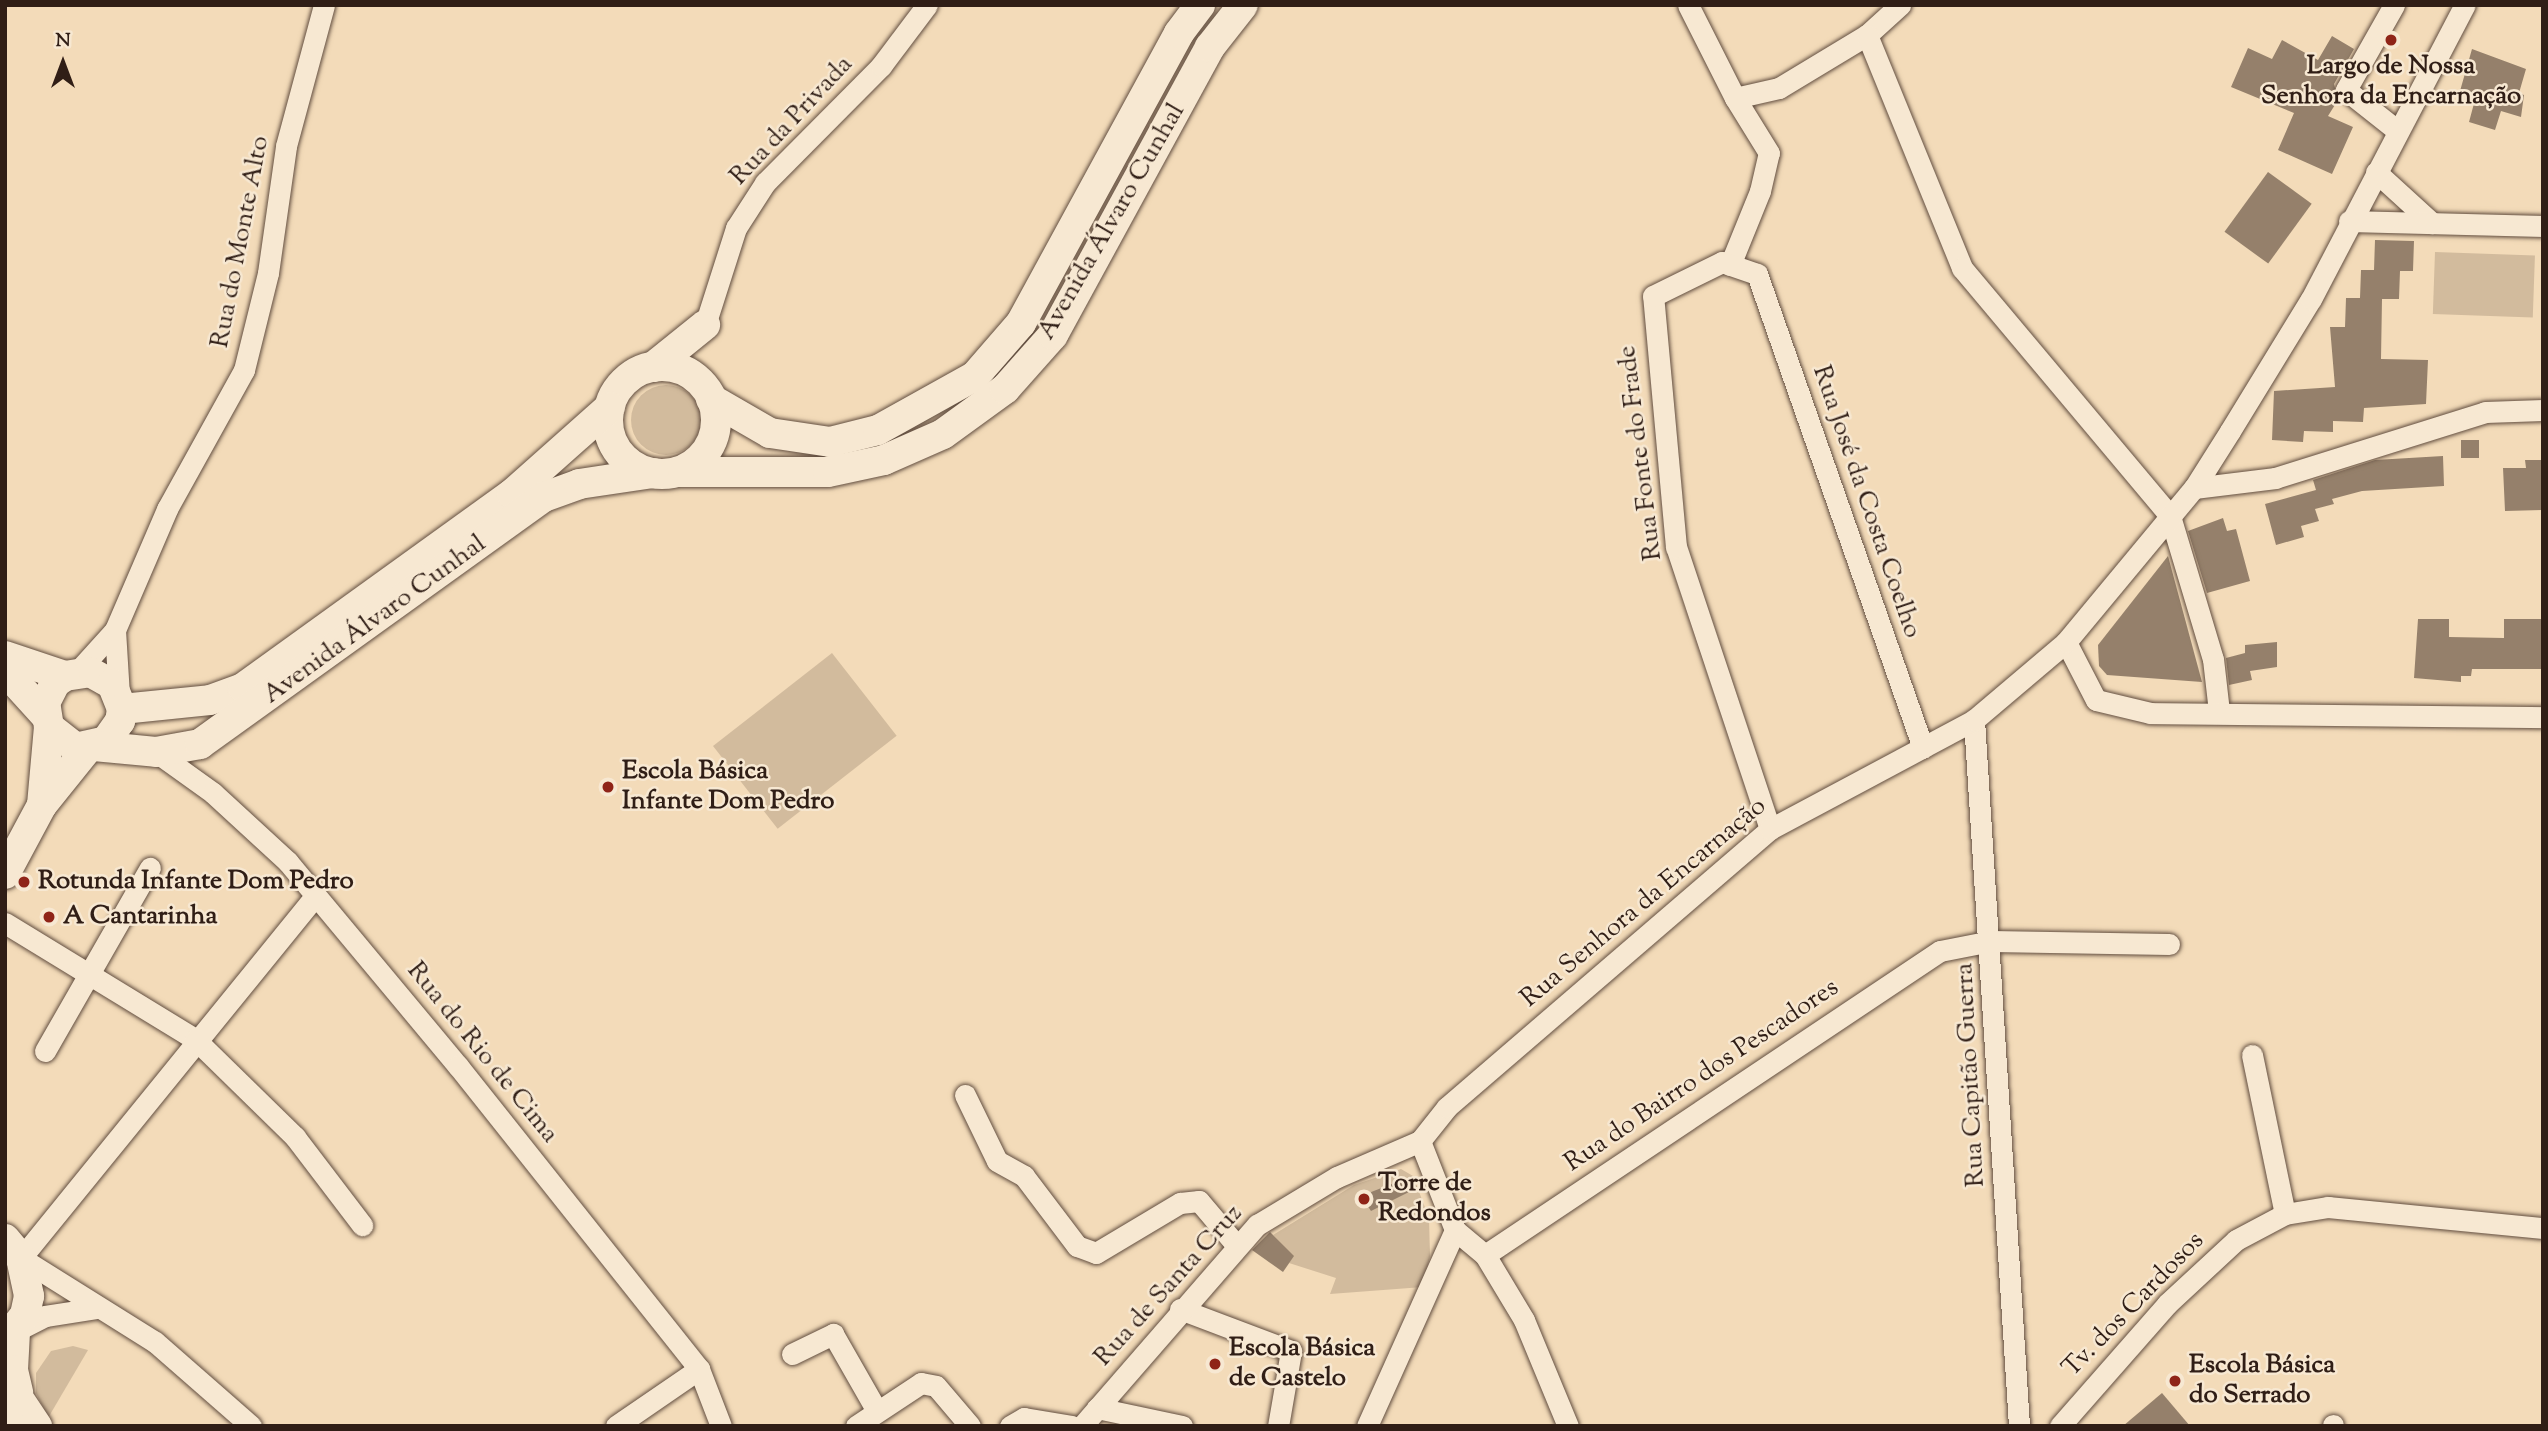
<!DOCTYPE html>
<meta charset="utf-8">
<style>
body{margin:0}
#map{position:relative;width:2548px;height:1431px;overflow:hidden;background:#f3dbb9;font-family:"Sorts Mill Goudy",serif}
div>[style]{position:absolute}
[style*='--x']{left:calc(var(--x)*1px);top:calc(var(--y)*1px);width:calc(var(--w)*1px);rotate:calc(var(--a)*1deg)}
.green>*{inset:0;background:#d2bb9d;transform-origin:0 0}
.round{border-radius:50%}
.building>*{inset:0;background:#95806b;transform-origin:0 0}
.roads{filter:drop-shadow(0 0 2px #614d3f) drop-shadow(0 0 2px #614d3f)}
.street>*{height:21px;margin:-10.5px;padding:0 10.5px;transform-origin:10.5px;border-radius:10.5px;background:#f7e8d2}
.secondary>*{height:30px;margin:-15px;padding:0 15px;transform-origin:15px;border-radius:15px;background:#f7e8d2}
.secondary>.ring{margin:-15px;padding:0;box-sizing:content-box;background:none;border:30px solid #f7e8d2;border-radius:50%}
.dots>*{width:19px;height:19px;translate:-50% -50%;box-sizing:border-box;border:4px solid #f7e8d2;border-radius:50%}
span{translate:-50% -50%;white-space:nowrap;text-align:center;line-height:1.15;-webkit-text-stroke:5px #f7e8d2;paint-order:stroke}
.poi-label{font-size:26px;color:#301e16;font-weight:700}
.left{translate:0 -50%;text-align:left}
.street-label{font-size:26px;color:#301e16}
.frame{position:absolute;inset:0;border:7px solid #301e16;pointer-events:none}
.north{position:absolute;left:28px;top:28px;width:70px;height:70px;-webkit-text-stroke:5px #f7e8d2;paint-order:stroke;rotate:0deg;font-size:19px;font-weight:700;line-height:28px;text-align:center;color:#301e16}
.north::after{content:'';display:block;margin:auto;width:24px;height:32px;background:#301e16;clip-path:polygon(50% 0,100% 100%,50% 72%,0 100%)}
</style>
<div id="map">
<div class="green">
<div style="left:2435px;top:252px;width:100px;height:62px;rotate:2deg"></div>
<div class="round" style="left:631px;top:385px;width:70px;height:70px"></div>
<div style="left:832px;top:653px;width:105px;height:151px;rotate:52deg"></div>
<div style="clip-path:polygon(1401px 1169px,1413px 1176px,1429px 1218px,1430px 1256px,1423px 1287px,1330px 1294px,1336px 1278px,1289px 1263px,1293px 1256px,1273px 1235px,1354px 1185px)"></div>
<div style="clip-path:polygon(73px 1346px,88px 1350px,48px 1418px,36px 1393px,36px 1373px,51px 1351px)"></div>
</div>
<div class="building">
<div style="clip-path:polygon(2332px 36px,2354px 49px,2334px 84px,2338px 100px,2328px 116px,2353px 127px,2332px 174px,2278px 150px,2294px 113px,2231px 87px,2248px 48px,2272px 59px,2282px 40px,2318px 60px)"></div>
<div style="clip-path:polygon(2472px 49px,2526px 69px,2519px 93px,2524px 95px,2521px 117px,2501px 111px,2495px 130px,2469px 122px,2476px 96px,2460px 91px)"></div>
<div style="left:2268px;top:172px;width:54px;height:74px;rotate:36deg"></div>
<div style="clip-path:polygon(2375px 240px,2414px 241px,2413px 271px,2400px 271px,2399px 299px,2382px 299px,2381px 359px,2428px 360px,2426px 404px,2364px 408px,2363px 422px,2333px 421px,2333px 432px,2304px 431px,2303px 442px,2272px 440px,2274px 391px,2335px 387px,2330px 327px,2345px 327px,2346px 298px,2360px 298px,2361px 270px,2374px 270px)"></div>
<div style="left:2461px;top:440px;width:18px;height:18px"></div>
<div style="clip-path:polygon(2443px 456px,2444px 486px,2362px 491px,2332px 499px,2334px 504px,2315px 509px,2319px 521px,2301px 526px,2304px 537px,2276px 545px,2265px 504px,2316px 490px,2313px 480px,2375px 460px)"></div>
<div style="clip-path:polygon(2525px 460px,2543px 460px,2543px 510px,2505px 511px,2503px 468px,2526px 468px)"></div>
<div style="clip-path:polygon(2223px 518px,2227px 531px,2236px 529px,2250px 581px,2207px 593px,2188px 531px)"></div>
<div style="clip-path:polygon(2168px 556px,2202px 682px,2107px 675px,2099px 666px,2098px 645px)"></div>
<div style="clip-path:polygon(2418px 619px,2449px 619px,2449px 637px,2504px 638px,2504px 619px,2543px 619px,2543px 669px,2472px 669px,2471px 676px,2461px 676px,2461px 682px,2414px 678px)"></div>
<div style="clip-path:polygon(2277px 642px,2277px 667px,2250px 671px,2252px 680px,2229px 685px,2226px 658px,2245px 653px,2245px 645px)"></div>
<div style="clip-path:polygon(1412px 1176px,1417px 1188px,1371px 1211px,1361px 1196px)"></div>
<div style="clip-path:polygon(1270px 1232px,1294px 1256px,1283px 1272px,1252px 1250px)"></div>
<div style="clip-path:polygon(2162px 1393px,2190px 1426px,2123px 1426px)"></div>
</div>
<div class="roads">
<div class="street">
<div style="--x:1688;--y:5;--w:104;--a:63.2"></div>
<div style="--x:1735;--y:98;--w:45;--a:-12.8"></div>
<div style="--x:1779;--y:88;--w:103;--a:-31.1"></div>
<div style="--x:1867;--y:35;--w:45;--a:-42.3"></div>
<div style="--x:2394;--y:5;--w:98;--a:119.5"></div>
<div style="--x:2346;--y:90;--w:66;--a:38.3"></div>
<div style="--x:1867;--y:35;--w:252;--a:67.8"></div>
<div style="--x:1962;--y:268;--w:324;--a:50"></div>
<div style="--x:2170;--y:516;--w:149;--a:73.3"></div>
<div style="--x:2213;--y:659;--w:53;--a:83.5"></div>
<div style="--x:2376;--y:172;--w:76;--a:42.3"></div>
<div style="--x:2349;--y:221;--w:194;--a:1.5"></div>
<div style="--x:1730;--y:265;--w:80;--a:-67.9"></div>
<div style="--x:1760;--y:191;--w:39;--a:-77"></div>
<div style="--x:1769;--y:153;--w:65;--a:-121.7"></div>
<div style="--x:705;--y:325;--w:102;--a:-72.3"></div>
<div style="--x:736;--y:228;--w:54;--a:-57.2"></div>
<div style="--x:765;--y:183;--w:165;--a:-45.2"></div>
<div style="--x:881;--y:66;--w:76;--a:-53"></div>
<div style="--x:2194;--y:488;--w:82;--a:-7"></div>
<div style="--x:2275;--y:478;--w:220;--a:-17.4"></div>
<div style="--x:2485;--y:412;--w:58;--a:-2"></div>
<div style="--x:115;--y:630;--w:66;--a:86.5"></div>
<div style="--x:2066;--y:642;--w:65;--a:62.7"></div>
<div style="--x:2096;--y:700;--w:56;--a:13.5"></div>
<div style="--x:2150;--y:713;--w:393;--a:0.6"></div>
<div style="--x:77;--y:672;--w:57;--a:-47.9"></div>
<div style="--x:115;--y:630;--w:132;--a:-66.7"></div>
<div style="--x:167;--y:509;--w:159;--a:-61"></div>
<div style="--x:244;--y:370;--w:100;--a:-76.1"></div>
<div style="--x:268;--y:273;--w:128;--a:-81.9"></div>
<div style="--x:286;--y:146;--w:146;--a:-74.9"></div>
<div style="--x:1974;--y:720;--w:707;--a:86.35"></div>
<div style="--x:156;--y:752;--w:70;--a:35.7"></div>
<div style="--x:213;--y:793;--w:102;--a:42.6"></div>
<div style="--x:288;--y:862;--w:266;--a:50.2"></div>
<div style="--x:458;--y:1066;--w:387;--a:51.5"></div>
<div style="--x:699;--y:1369;--w:61;--a:68.9"></div>
<div style="--x:1770;--y:829;--w:297;--a:-108.4"></div>
<div style="--x:1676;--y:547;--w:252;--a:-95.2"></div>
<div style="--x:1653;--y:296;--w:77;--a:-26.2"></div>
<div style="--x:1722;--y:262;--w:37;--a:19"></div>
<div style="--x:1757;--y:274;--w:502;--a:70.7"></div>
<div style="--x:5;--y:923;--w:223;--a:31.4"></div>
<div style="--x:195;--y:1039;--w:140;--a:44.4"></div>
<div style="--x:295;--y:1137;--w:111;--a:52.7"></div>
<div style="--x:45;--y:1051;--w:211;--a:-60.2"></div>
<div style="--x:2252;--y:1055;--w:162;--a:78.3"></div>
<div style="--x:965;--y:1095;--w:73;--a:64.1"></div>
<div style="--x:997;--y:1161;--w:31;--a:29"></div>
<div style="--x:1024;--y:1176;--w:88;--a:52.9"></div>
<div style="--x:1077;--y:1246;--w:20;--a:20"></div>
<div style="--x:1096;--y:1253;--w:98;--a:-30.8"></div>
<div style="--x:1180;--y:1203;--w:19;--a:-6"></div>
<div style="--x:1199;--y:1201;--w:59;--a:49.8"></div>
<div style="--x:1455;--y:1230;--w:39;--a:40"></div>
<div style="--x:1485;--y:1255;--w:547;--a:-33.75"></div>
<div style="--x:1940;--y:951;--w:52;--a:-11.1"></div>
<div style="--x:1991;--y:941;--w:178;--a:1"></div>
<div style="--x:1485;--y:1255;--w:76;--a:59"></div>
<div style="--x:1524;--y:1320;--w:115;--a:67.5"></div>
<div style="--x:1180;--y:1309;--w:119;--a:20.7"></div>
<div style="--x:1291;--y:1351;--w:76;--a:99.8"></div>
<div style="--x:16;--y:1331;--w:33;--a:-27"></div>
<div style="--x:45;--y:1316;--w:53;--a:-8.7"></div>
<div style="--x:792;--y:1354;--w:46;--a:-26"></div>
<div style="--x:833;--y:1334;--w:89;--a:60.3"></div>
<div style="--x:1097;--y:1408;--w:87;--a:12"></div>
<div style="--x:251;--y:1426;--w:128;--a:-138.8"></div>
<div style="--x:155;--y:1342;--w:158;--a:-147.9"></div>
<div style="--x:21;--y:1258;--w:466;--a:-50.9"></div>
<div style="--x:616;--y:1426;--w:101;--a:-34.5"></div>
<div style="--x:856;--y:1426;--w:78;--a:-33.5"></div>
<div style="--x:921;--y:1383;--w:15;--a:11"></div>
<div style="--x:936;--y:1386;--w:52;--a:49.6"></div>
<div style="--x:1010;--y:1426;--w:16;--a:-30"></div>
<div style="--x:1024;--y:1418;--w:49;--a:9.5"></div>
<div style="--x:1082;--y:1426;--w:267;--a:-49"></div>
<div style="--x:1257;--y:1225;--w:93;--a:-31"></div>
<div style="--x:1337;--y:1177;--w:90;--a:-23.4"></div>
<div style="--x:1420;--y:1141;--w:43;--a:-51.5"></div>
<div style="--x:1447;--y:1107;--w:426;--a:-40.7"></div>
<div style="--x:1770;--y:829;--w:231;--a:-28.1"></div>
<div style="--x:1974;--y:720;--w:121;--a:-40.3"></div>
<div style="--x:2066;--y:642;--w:200;--a:-50.3"></div>
<div style="--x:2194;--y:488;--w:67;--a:-57.7"></div>
<div style="--x:2230;--y:431;--w:155;--a:-58.5"></div>
<div style="--x:2311;--y:299;--w:332;--a:-62.4"></div>
<div style="--x:1367;--y:1426;--w:215;--a:-65.8"></div>
<div style="--x:1455;--y:1230;--w:96;--a:-111.5"></div>
<div style="--x:2060;--y:1426;--w:162;--a:-48.7"></div>
<div style="--x:2167;--y:1304;--w:94;--a:-42.8"></div>
<div style="--x:2236;--y:1240;--w:55;--a:-28"></div>
<div style="--x:2285;--y:1214;--w:44;--a:-9.2"></div>
<div style="--x:2328;--y:1207;--w:216;--a:5.6"></div>
<div style="--x:2333;--y:1426;--w:1;--a:-90"></div>
</div>
<div class="secondary">
<div class="ring" style="left:608px;top:366px;width:78px;height:78px"></div>
<div style="--x:653;--y:367;--w:67;--a:-38.9"></div>
<div style="--x:711;--y:399;--w:68;--a:30"></div>
<div style="--x:770;--y:433;--w:61;--a:8.5"></div>
<div style="--x:830;--y:442;--w:49;--a:-14"></div>
<div style="--x:878;--y:430;--w:111;--a:-29.1"></div>
<div style="--x:975;--y:376;--w:70;--a:-49"></div>
<div style="--x:1021;--y:323;--w:330;--a:-61.4"></div>
<div style="--x:1179;--y:33;--w:35;--a:-53"></div>
<div style="--x:678;--y:472;--w:150;--a:0"></div>
<div style="--x:828;--y:472;--w:57;--a:-12.1"></div>
<div style="--x:884;--y:460;--w:64;--a:-23.8"></div>
<div style="--x:943;--y:434;--w:77;--a:-36"></div>
<div style="--x:1005;--y:389;--w:72;--a:-48.4"></div>
<div style="--x:1053;--y:335;--w:328;--a:-61.4"></div>
<div style="--x:1210;--y:47;--w:53;--a:-51.8"></div>
<div style="--x:5;--y:656;--w:63;--a:18.4"></div>
<div style="--x:65;--y:676;--w:25;--a:-9"></div>
<div style="--x:90;--y:672;--w:25;--a:29"></div>
<div style="--x:112;--y:684;--w:27;--a:68"></div>
<div style="--x:122;--y:709;--w:12;--a:99"></div>
<div style="--x:120;--y:721;--w:24;--a:125"></div>
<div style="--x:106;--y:741;--w:31;--a:167"></div>
<div style="--x:76;--y:748;--w:34;--a:-142"></div>
<div style="--x:49;--y:727;--w:24;--a:-99"></div>
<div style="--x:45;--y:703;--w:22;--a:-63"></div>
<div style="--x:55;--y:683;--w:12;--a:-35"></div>
<div style="--x:5;--y:671;--w:59;--a:47.7"></div>
<div style="--x:122;--y:709;--w:88;--a:-5.8"></div>
<div style="--x:210;--y:700;--w:35;--a:-20"></div>
<div style="--x:243;--y:688;--w:332;--a:-35.8"></div>
<div style="--x:512;--y:494;--w:131;--a:-41.6"></div>
<div style="--x:94;--y:746;--w:62;--a:5.5"></div>
<div style="--x:156;--y:752;--w:45;--a:-10.3"></div>
<div style="--x:200;--y:744;--w:423;--a:-35.7"></div>
<div style="--x:544;--y:497;--w:37;--a:-20"></div>
<div style="--x:579;--y:484;--w:75;--a:-8.5"></div>
<div style="--x:42;--y:805;--w:78;--a:-84.9"></div>
<div style="--x:5;--y:874;--w:78;--a:-61.8"></div>
<div style="--x:42;--y:805;--w:73;--a:-51.1"></div>
<div style="--x:5;--y:1239;--w:25;--a:50"></div>
<div style="--x:21;--y:1258;--w:39;--a:78"></div>
<div style="--x:29;--y:1296;--w:19;--a:102"></div>
<div style="--x:25;--y:1315;--w:32;--a:129"></div>
<div style="--x:15;--y:1332;--w:38;--a:93"></div>
<div style="--x:13;--y:1370;--w:23;--a:77"></div>
<div style="--x:5;--y:1378;--w:58;--a:56.3"></div>
<div style="--x:5;--y:1419;--w:10;--a:45"></div>
</div>
</div>
<div class="dots">
<div style="left:2391px;top:40px;background:#8f2418"></div>
<div style="left:608px;top:787px;background:#8f2418"></div>
<div style="left:24px;top:882px;background:#8f2418"></div>
<div style="left:49px;top:917px;background:#8f2418"></div>
<div style="left:1364px;top:1199px;background:#8f2418"></div>
<div style="left:1215px;top:1364px;background:#8f2418"></div>
<div style="left:2175px;top:1381px;background:#8f2418"></div>
</div>
<div class="poi-label">
<span style="left:2391px;top:82px">Largo de Nossa<br>Senhora da Encarnação</span>
<span class="left" style="left:622px;top:787px">Escola Básica<br>Infante Dom Pedro</span>
<span class="left" style="left:38px;top:882px">Rotunda Infante Dom Pedro</span>
<span class="left" style="left:63px;top:917px">A Cantarinha</span>
<span class="left" style="left:1378px;top:1199px">Torre de<br>Redondos</span>
<span class="left" style="left:1229px;top:1364px">Escola Básica<br>de Castelo</span>
<span class="left" style="left:2189px;top:1381px">Escola Básica<br>do Serrado</span>
</div>
<div class="street-label">
<span style="left:792px;top:121px;rotate:-47deg">Rua da Privada</span>
<span style="left:1112px;top:222px;rotate:-60deg">Avenida Álvaro Cunhal</span>
<span style="left:241px;top:242px;rotate:-79deg">Rua do Monte Alto</span>
<span style="left:1641px;top:453px;rotate:-97deg">Rua Fonte do Frade</span>
<span style="left:1866px;top:502px;rotate:71deg">Rua José da Costa Coelho</span>
<span style="left:375px;top:620px;rotate:-36deg">Avenida Álvaro Cunhal</span>
<span style="left:1644px;top:903px;rotate:-40deg">Rua Senhora da Encarnação</span>
<span style="left:482px;top:1053px;rotate:51deg">Rua do Rio de Cima</span>
<span style="left:1971px;top:1075px;rotate:-93deg">Rua Capitão Guerra</span>
<span style="left:1702px;top:1076px;rotate:-34deg">Rua do Bairro dos Pescadores</span>
<span style="left:1169px;top:1286px;rotate:-48deg">Rua de Santa Cruz</span>
<span style="left:2134px;top:1305px;rotate:-46deg">Tv. dos Cardosos</span>
</div>
<div class="frame"></div>
<div class="north">N</div>
</div>
